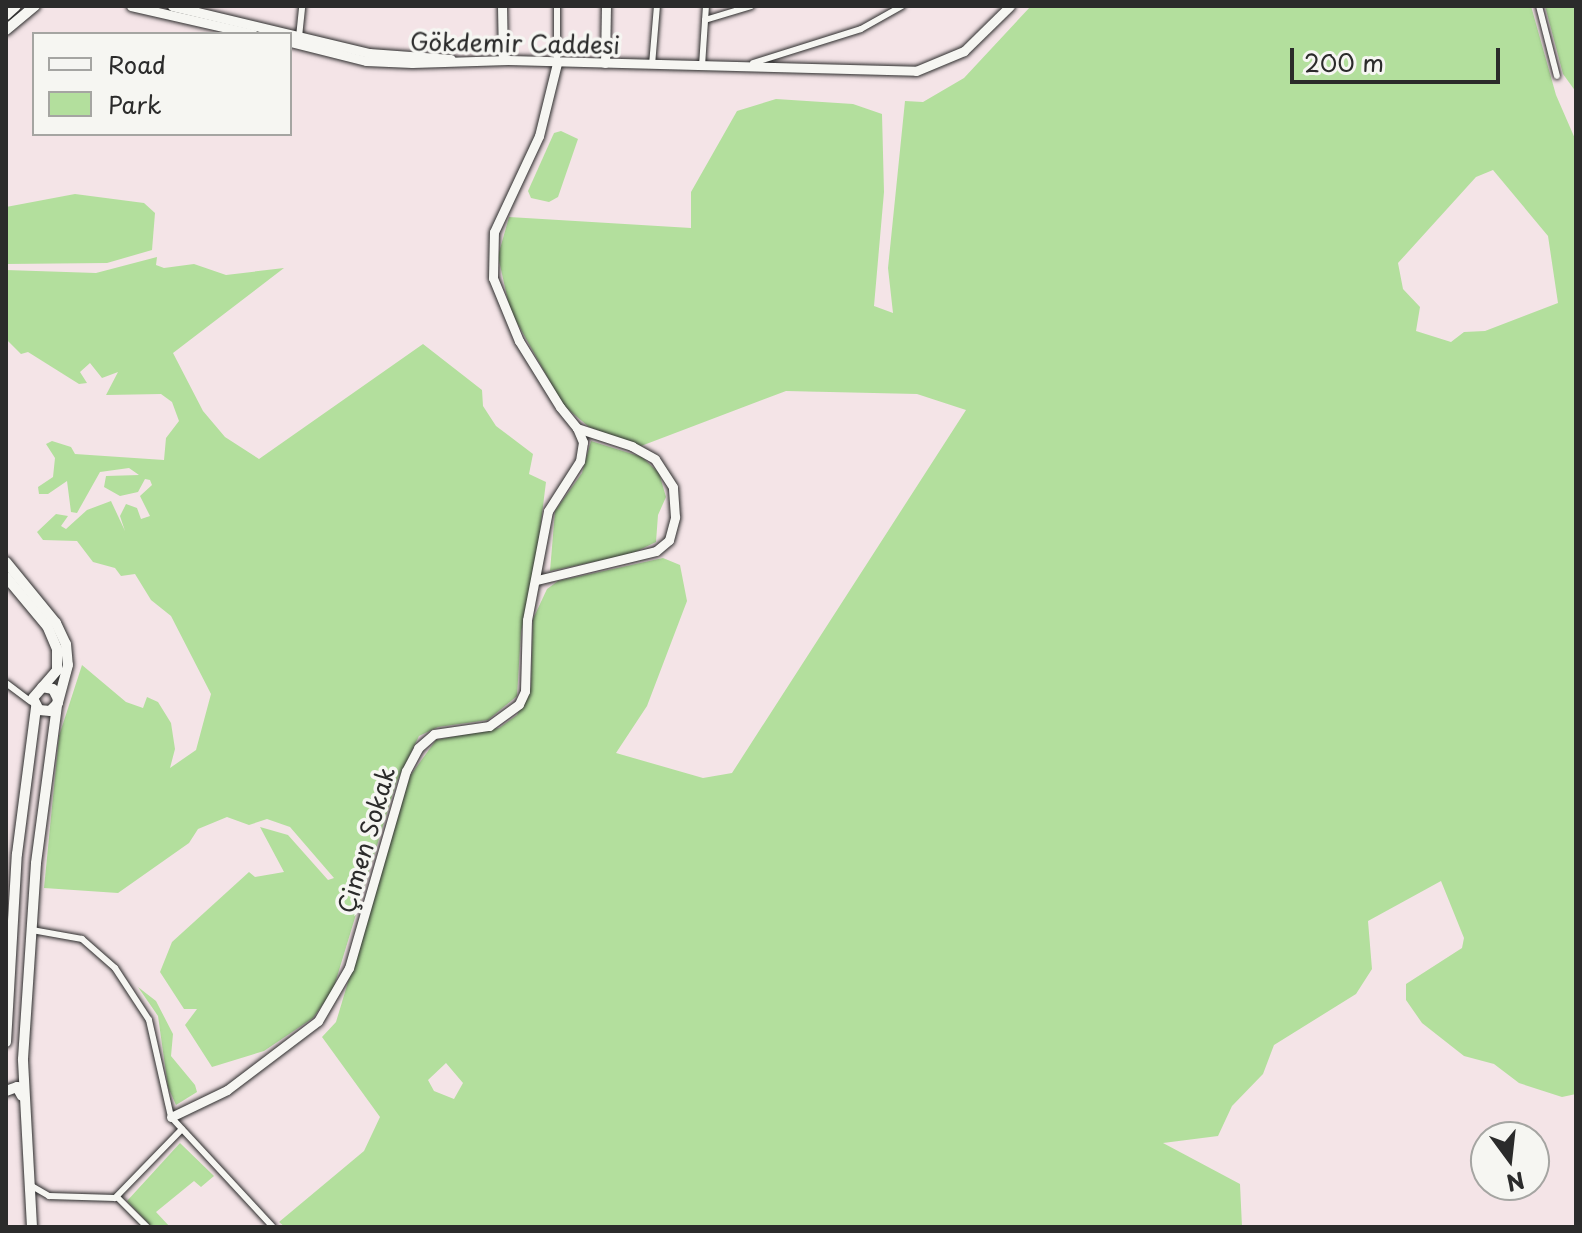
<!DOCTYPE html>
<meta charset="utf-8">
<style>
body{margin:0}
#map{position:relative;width:1582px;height:1233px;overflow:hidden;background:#f4e4e7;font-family:"Playpen Sans",sans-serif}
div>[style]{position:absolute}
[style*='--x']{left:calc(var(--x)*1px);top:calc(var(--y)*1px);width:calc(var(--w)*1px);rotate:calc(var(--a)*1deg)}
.green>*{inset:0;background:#b3df9d}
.roads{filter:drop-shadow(0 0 2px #2b2b2b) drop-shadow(0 0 2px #2b2b2b)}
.street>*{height:6px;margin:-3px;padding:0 3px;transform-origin:3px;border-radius:3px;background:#f6f6f2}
.secondary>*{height:9px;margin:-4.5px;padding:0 4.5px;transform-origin:4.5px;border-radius:4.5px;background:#f6f6f2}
.primary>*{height:10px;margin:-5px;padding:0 5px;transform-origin:5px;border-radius:5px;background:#f6f6f2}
span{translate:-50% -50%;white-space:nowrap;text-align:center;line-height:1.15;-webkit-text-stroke:7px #f6f6f2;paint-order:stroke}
.street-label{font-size:24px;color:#2b2b2b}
.frame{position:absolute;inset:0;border:8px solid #2b2b2b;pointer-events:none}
.legend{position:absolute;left:32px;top:32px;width:260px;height:104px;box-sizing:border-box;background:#f6f6f2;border:2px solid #a5a5a2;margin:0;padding:10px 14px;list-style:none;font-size:24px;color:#2b2b2b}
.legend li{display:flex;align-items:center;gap:16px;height:40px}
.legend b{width:40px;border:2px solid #a5a5a2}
.north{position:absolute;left:1470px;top:1121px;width:80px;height:80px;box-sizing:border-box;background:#f6f6f2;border:2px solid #a5a5a2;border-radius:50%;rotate:165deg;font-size:22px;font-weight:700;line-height:32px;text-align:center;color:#2b2b2b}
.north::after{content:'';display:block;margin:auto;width:28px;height:36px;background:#2b2b2b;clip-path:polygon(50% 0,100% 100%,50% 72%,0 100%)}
.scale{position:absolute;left:1290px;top:48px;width:210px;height:36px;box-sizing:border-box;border:4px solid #2b2b2b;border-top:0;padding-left:10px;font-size:24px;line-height:28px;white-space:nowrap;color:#2b2b2b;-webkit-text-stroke:6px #f6f6f2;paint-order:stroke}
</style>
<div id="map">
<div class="green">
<div style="clip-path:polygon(evenodd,1031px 6px,1531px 6px,1556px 95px,1576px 141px,1576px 1094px,1562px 1097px,1519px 1083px,1494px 1064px,1464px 1056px,1422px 1023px,1406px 1000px,1406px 984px,1462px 948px,1464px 938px,1441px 881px,1368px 921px,1372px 969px,1356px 994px,1274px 1045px,1263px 1074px,1232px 1106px,1218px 1136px,1163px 1143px,1240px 1184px,1242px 1227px,285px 1227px,279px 1222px,364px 1151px,380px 1117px,322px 1037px,336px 1022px,410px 776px,436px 740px,499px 728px,517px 715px,531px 687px,533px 619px,547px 589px,558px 581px,663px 558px,680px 565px,687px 601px,647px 706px,616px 753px,703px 778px,732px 773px,966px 410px,917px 394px,786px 391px,641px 446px,589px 427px,563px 405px,510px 310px,498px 256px,509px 217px,691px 228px,691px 192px,737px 111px,776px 99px,853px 104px,882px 114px,884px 192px,874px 306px,893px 313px,888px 268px,905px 101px,923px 102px,964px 78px,1031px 6px,1493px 170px,1548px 236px,1558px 303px,1485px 331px,1464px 332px,1451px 342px,1416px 331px,1420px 307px,1403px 289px,1398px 263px,1476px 177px,1493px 170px,1031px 6px,446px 1063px,463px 1083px,454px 1099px,434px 1091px,428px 1080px,446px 1063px)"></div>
<div style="clip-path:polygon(1545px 6px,1576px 6px,1576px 92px,1563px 74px)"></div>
<div style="clip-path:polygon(561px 131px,578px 139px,558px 197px,549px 202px,531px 198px,528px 191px,554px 133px)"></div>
<div style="clip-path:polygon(75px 194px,144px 203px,155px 213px,152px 250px,107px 263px,6px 264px,6px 207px)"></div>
<div style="clip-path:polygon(157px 257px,156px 265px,164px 268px,194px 264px,226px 275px,284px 268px,173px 353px,203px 411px,225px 437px,259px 459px,423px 344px,482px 390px,483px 406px,496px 426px,533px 454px,529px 474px,546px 482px,533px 586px,521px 632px,517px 696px,488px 720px,438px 727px,419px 736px,396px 783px,333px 990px,313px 1018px,264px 1051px,212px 1067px,185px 1025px,197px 1009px,184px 1009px,160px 972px,172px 942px,249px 872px,255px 877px,284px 872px,260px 827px,288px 835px,328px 880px,334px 878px,290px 827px,267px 819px,249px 825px,227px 817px,198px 829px,189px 843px,118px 893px,44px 888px,59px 736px,82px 665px,126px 702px,143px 708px,147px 697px,158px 702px,171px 723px,175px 749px,170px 768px,196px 750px,211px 694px,171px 616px,151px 600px,135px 574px,121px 576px,115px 568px,93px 562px,77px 541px,43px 540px,37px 532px,56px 514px,68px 516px,61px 526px,66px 529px,87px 510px,111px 501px,125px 531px,120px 516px,126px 504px,137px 508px,141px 519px,150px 516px,140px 496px,152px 485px,150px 480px,145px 479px,138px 492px,120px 496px,104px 487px,106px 476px,139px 475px,129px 468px,100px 472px,77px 513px,71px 512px,67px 481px,48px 494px,39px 494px,38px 487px,53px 477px,55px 458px,46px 444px,52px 441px,71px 447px,75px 454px,164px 460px,166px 438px,179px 421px,172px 402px,161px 394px,106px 395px,118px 372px,102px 378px,90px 363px,80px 372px,87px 383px,79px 384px,28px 352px,21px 354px,6px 339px,6px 270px,96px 273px)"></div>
<div style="clip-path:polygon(591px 441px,642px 457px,659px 473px,666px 497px,658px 515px,656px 542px,631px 554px,550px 571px,555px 511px,582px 473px)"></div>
<div style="clip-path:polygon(138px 987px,156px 1001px,173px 1034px,171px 1056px,195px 1085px,197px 1092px,176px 1105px,168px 1087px,158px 1016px)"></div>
<div style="clip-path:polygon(180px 1143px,214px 1176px,201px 1187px,194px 1181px,156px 1212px,170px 1227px,152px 1227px,127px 1201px)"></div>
</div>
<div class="roads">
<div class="street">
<div style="--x:557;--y:6;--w:57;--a:90"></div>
<div style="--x:1539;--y:6;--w:72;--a:75.6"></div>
<div style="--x:705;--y:20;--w:48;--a:-16.9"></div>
<div style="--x:299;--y:37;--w:31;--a:-84"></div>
<div style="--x:753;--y:63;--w:113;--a:-17.5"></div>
<div style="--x:861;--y:29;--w:47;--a:-29.3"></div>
<div style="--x:652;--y:65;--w:59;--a:-85.2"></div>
<div style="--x:702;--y:66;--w:60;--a:-86.2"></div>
<div style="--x:6;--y:683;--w:31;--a:37"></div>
<div style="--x:32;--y:930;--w:51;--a:10.2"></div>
<div style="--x:82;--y:939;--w:44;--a:41.3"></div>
<div style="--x:115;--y:968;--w:62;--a:56.8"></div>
<div style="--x:149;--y:1020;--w:99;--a:77.2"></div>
<div style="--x:171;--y:1117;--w:150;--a:47.2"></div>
<div style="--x:30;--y:1185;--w:22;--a:30"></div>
<div style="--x:49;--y:1196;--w:66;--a:1.7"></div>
<div style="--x:115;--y:1198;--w:96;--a:-45.8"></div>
<div style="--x:117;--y:1197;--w:42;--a:45"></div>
</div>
<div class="secondary">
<div style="--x:131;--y:6;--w:125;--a:12.9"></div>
<div style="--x:172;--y:6;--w:203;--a:13.4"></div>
<div style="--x:369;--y:53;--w:82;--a:4.2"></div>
<div style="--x:502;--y:6;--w:54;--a:88.9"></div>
<div style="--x:290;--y:42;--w:78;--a:14"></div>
<div style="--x:366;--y:61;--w:46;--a:2.5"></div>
<div style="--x:412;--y:63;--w:96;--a:-1.8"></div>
<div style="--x:508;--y:60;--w:408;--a:1.5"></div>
<div style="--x:916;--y:71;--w:52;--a:-22.6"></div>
<div style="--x:964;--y:51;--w:64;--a:-44.4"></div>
<div style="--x:605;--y:63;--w:57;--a:-89"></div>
<div style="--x:537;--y:580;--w:122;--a:-13.7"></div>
<div style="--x:656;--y:551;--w:17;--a:-40"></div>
<div style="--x:669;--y:540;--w:24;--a:-75"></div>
<div style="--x:675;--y:517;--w:30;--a:-94"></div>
<div style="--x:673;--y:487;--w:33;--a:-123"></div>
<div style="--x:655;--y:459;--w:26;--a:-151"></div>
<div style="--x:632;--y:446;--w:58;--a:-161.9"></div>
<div style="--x:577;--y:428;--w:27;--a:-129"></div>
<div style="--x:560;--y:407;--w:78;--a:-121.8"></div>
<div style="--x:519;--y:341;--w:68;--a:-112.4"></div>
<div style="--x:493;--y:278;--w:46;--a:-88.8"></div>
<div style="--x:494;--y:232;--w:106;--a:-64.9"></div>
<div style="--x:539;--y:136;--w:75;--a:-76.1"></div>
<div style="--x:171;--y:1117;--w:62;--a:-25.7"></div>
<div style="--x:227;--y:1090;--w:114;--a:-37.2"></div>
<div style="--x:318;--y:1021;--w:61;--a:-59.7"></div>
<div style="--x:349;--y:968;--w:205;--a:-73.9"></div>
<div style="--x:406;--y:771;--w:26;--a:-62"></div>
<div style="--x:418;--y:748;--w:21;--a:-41"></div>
<div style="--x:434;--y:734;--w:56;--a:-8.3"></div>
<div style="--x:489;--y:726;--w:37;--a:-36"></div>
<div style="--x:519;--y:704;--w:14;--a:-65"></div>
<div style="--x:525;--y:691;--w:71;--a:-88.4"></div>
<div style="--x:527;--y:620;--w:111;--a:-79.1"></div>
<div style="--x:548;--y:511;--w:59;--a:-57.4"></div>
<div style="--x:580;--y:461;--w:19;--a:-81"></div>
<div style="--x:583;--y:442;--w:15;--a:-113"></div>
</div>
<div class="primary">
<div style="--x:6;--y:15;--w:13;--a:-42"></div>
<div style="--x:6;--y:30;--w:38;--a:-40"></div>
<div style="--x:6;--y:562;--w:79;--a:50.7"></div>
<div style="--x:56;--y:623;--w:23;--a:65"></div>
<div style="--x:66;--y:644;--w:21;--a:85"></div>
<div style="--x:68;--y:665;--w:39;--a:105"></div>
<div style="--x:58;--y:703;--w:11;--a:135"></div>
<div style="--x:50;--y:711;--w:11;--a:-175"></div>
<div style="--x:39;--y:710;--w:13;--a:-117"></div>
<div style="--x:33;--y:698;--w:37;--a:-49"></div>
<div style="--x:57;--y:670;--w:21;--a:-90"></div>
<div style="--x:57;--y:649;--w:25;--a:-113"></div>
<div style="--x:47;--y:626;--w:64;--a:-129.9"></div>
<div style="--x:6;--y:1042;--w:188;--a:-86.7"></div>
<div style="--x:17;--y:854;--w:148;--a:-82.6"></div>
<div style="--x:6;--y:1091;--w:12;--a:-20"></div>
<div style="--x:17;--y:1087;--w:10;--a:61"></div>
<div style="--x:32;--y:1227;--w:168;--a:-93.1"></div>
<div style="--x:23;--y:1059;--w:196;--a:-86.2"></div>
<div style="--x:36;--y:863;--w:165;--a:-82.4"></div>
<div style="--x:58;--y:699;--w:11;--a:-117"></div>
<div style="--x:53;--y:689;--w:11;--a:-170"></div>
</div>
</div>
<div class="street-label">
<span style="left:515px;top:43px;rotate:1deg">Gökdemir Caddesi</span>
<span style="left:366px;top:840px;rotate:-74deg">Çimen Sokak</span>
</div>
<div class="frame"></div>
<ul class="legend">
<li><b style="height:10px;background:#f6f6f2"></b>Road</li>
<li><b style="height:22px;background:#b3df9d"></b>Park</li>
</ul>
<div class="north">N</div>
<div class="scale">200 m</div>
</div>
